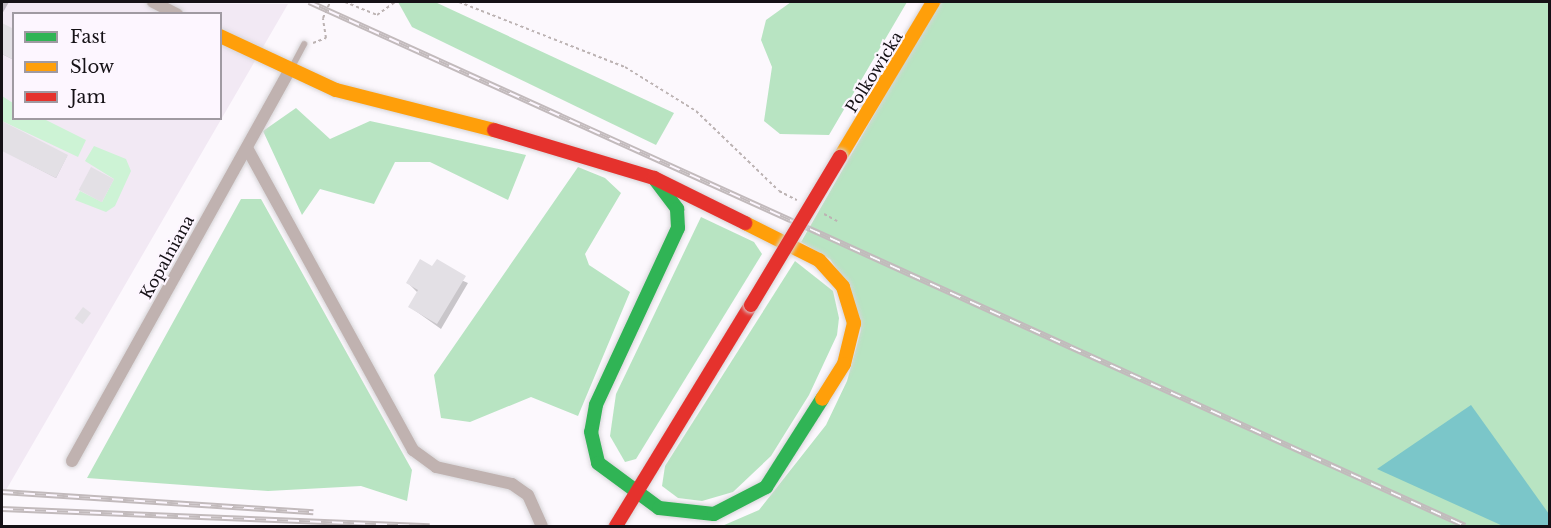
<!DOCTYPE html>
<style>
body{margin:0}
#map{position:relative;width:1551px;height:528px;overflow:hidden;background:#fcf8fd;font-family:"Libre Baskerville",serif}
div>[style]{position:absolute}
[style*='--x']{left:calc(var(--x)*1px);top:calc(var(--y)*1px);width:calc(var(--w)*1px);rotate:calc(var(--a)*1deg)}
.built>*{inset:0;background:#f2e9f4}
.green>*{inset:0;background:#cdf3d5}
.forest>*{inset:0;background:#b8e4c2}
.water>*{inset:0;background:#7bc6c9}
.shadow>*{inset:0;background:#0003}
.building>*{inset:0;background:#e3e0e5;transform-origin:0 0}
.path>*{height:2px;margin-top:-1px;transform-origin:0;background:repeating-linear-gradient(90deg,#bcb3b3 0 3px,transparent 0 6px)}
.roads{filter:drop-shadow(0 0 2px #d6d4d7) drop-shadow(0 0 2px #d6d4d7)}
.lane>*{height:6px;margin:-3px;padding:0 3px;transform-origin:3px;border-radius:3px;background:#c0b2b0}
.street>*{height:12px;margin:-6px;padding:0 6px;transform-origin:6px;border-radius:6px;background:#c0b2b0}
.fast>*{height:14px;margin:-7px;padding:0 7px;transform-origin:7px;border-radius:7px;background:#30b455}
.slow>*{height:14px;margin:-7px;padding:0 7px;transform-origin:7px;border-radius:7px;background:#ff9f0a}
.jam>*{height:14px;margin:-7px;padding:0 7px;transform-origin:7px;border-radius:7px;background:#e5322d}
.rail>*{height:6px;margin-top:-3px;transform-origin:0;background:repeating-linear-gradient(90deg,#fdf6ff 0 11px,#c2babc 0 22px);box-sizing:border-box;border-block:2px solid #c2babc}
.bridges{filter:drop-shadow(0 0 2px #d6d4d7) drop-shadow(0 0 2px #d6d4d7)}
.jam-bridge>*{height:14px;margin:-7px;padding:0 7px;transform-origin:7px;border-radius:7px;background:#e5322d}
span{translate:-50% -50%;white-space:nowrap;text-align:center;line-height:1.15;-webkit-text-stroke:4.5px #fdf6ff;paint-order:stroke}
.street-label{font-size:16px;color:#151116}
.frame{position:absolute;inset:0;border:3px solid #151116;pointer-events:none}
.legend{position:absolute;left:12px;top:12px;width:210px;height:108px;box-sizing:border-box;background:#fdf6ff;border:2px solid #a09aa2;margin:0;padding:8px 10px;list-style:none;font-size:18px;color:#151116}
.legend li{display:flex;align-items:center;gap:12px;height:30px}
.legend b{width:30px;border:2px solid #a09aa2}
</style>
<div id="map">
<div class="built">
<div style="clip-path:polygon(evenodd,2px 2px,288px 4px,2px 497px,2px 2px,14px 14px,220px 14px,220px 118px,14px 118px,14px 14px)"></div>
</div>
<div class="green">
<div style="clip-path:polygon(2px 96px,13px 103px,14px 118px,44px 119px,86px 140px,78px 157px,2px 121px)"></div>
<div style="clip-path:polygon(94px 146px,126px 159px,131px 171px,115px 206px,106px 212px,75px 200px,80px 191px,102px 202px,114px 179px,85px 161px)"></div>
</div>
<div class="forest">
<div style="clip-path:polygon(398px 2px,435px 2px,674px 113px,656px 145px,412px 27px)"></div>
<div style="clip-path:polygon(791px 2px,907px 2px,829px 135px,780px 134px,764px 121px,772px 67px,761px 40px,766px 20px)"></div>
<div style="clip-path:polygon(939px 2px,1549px 2px,1549px 526px,722px 526px,759px 510px,826px 425px,847px 381px,861px 330px,844px 280px,830px 259px,801px 242px)"></div>
<div style="clip-path:polygon(296px 108px,330px 139px,370px 121px,526px 155px,508px 200px,430px 162px,395px 162px,374px 204px,320px 189px,302px 215px,263px 131px)"></div>
<div style="clip-path:polygon(578px 167px,605px 178px,621px 193px,585px 254px,589px 265px,630px 292px,578px 416px,531px 397px,470px 422px,441px 418px,434px 375px)"></div>
<div style="clip-path:polygon(241px 199px,261px 199px,412px 470px,407px 501px,361px 486px,268px 491px,87px 478px)"></div>
<div style="clip-path:polygon(701px 217px,754px 242px,762px 254px,636px 459px,625px 462px,610px 436px,616px 394px)"></div>
<div style="clip-path:polygon(795px 261px,833px 291px,839px 318px,837px 335px,809px 395px,771px 456px,733px 492px,702px 501px,678px 498px,662px 486px,665px 466px)"></div>
</div>
<div class="water">
<div style="clip-path:polygon(1471px 405px,1549px 514px,1549px 526px,1503px 526px,1377px 469px)"></div>
</div>
<div class="shadow">
<div style="clip-path:polygon(2px 2px,9px 2px,2px 14px)"></div>
<div style="clip-path:polygon(2px 25px,14px 31px,14px 60px,2px 54px)"></div>
<div style="clip-path:polygon(2px 123px,67px 156px,56px 178px,2px 150px)"></div>
<div style="clip-path:polygon(433px 268px,468px 283px,441px 329px,410px 307px,418px 293px,408px 283px)"></div>
</div>
<div class="building">
<div style="clip-path:polygon(2px 23px,14px 29px,14px 60px,2px 54px)"></div>
<div style="clip-path:polygon(2px 121px,68px 155px,56px 178px,2px 151px)"></div>
<div style="left:91px;top:167px;width:26px;height:26px;rotate:28deg"></div>
<div style="clip-path:polygon(420px 259px,432px 266px,437px 259px,466px 276px,437px 324px,408px 307px,418px 290px,406px 283px)"></div>
<div style="left:83px;top:307px;width:10px;height:14px;rotate:37deg"></div>
</div>
<div class="path">
<div style="--x:345;--y:2;--w:35;--a:22"></div>
<div style="--x:377;--y:15;--w:22;--a:-36"></div>
<div style="--x:459;--y:2;--w:178;--a:21.4"></div>
<div style="--x:625;--y:67;--w:84;--a:31.8"></div>
<div style="--x:696;--y:111;--w:115;--a:43.9"></div>
<div style="--x:779;--y:191;--w:20;--a:27"></div>
<div style="--x:313;--y:43;--w:14;--a:-21"></div>
<div style="--x:326;--y:38;--w:20;--a:-99"></div>
<div style="--x:323;--y:18;--w:17;--a:-66"></div>
<div style="--x:824;--y:214;--w:15;--a:28"></div>
</div>
<div class="roads">
<div class="lane">
<div style="--x:292;--y:67;--w:26;--a:-62"></div>
</div>
<div class="street">
<div style="--x:153;--y:2;--w:27;--a:27"></div>
<div style="--x:247;--y:148;--w:345;--a:61.2"></div>
<div style="--x:413;--y:450;--w:29;--a:36"></div>
<div style="--x:436;--y:467;--w:78;--a:12.6"></div>
<div style="--x:512;--y:484;--w:19;--a:35"></div>
<div style="--x:528;--y:495;--w:34;--a:66"></div>
<div style="--x:72;--y:461;--w:448;--a:-60.9"></div>
</div>
<div class="fast">
<div style="--x:654;--y:178;--w:39;--a:53"></div>
<div style="--x:677;--y:209;--w:19;--a:87"></div>
<div style="--x:678;--y:228;--w:195;--a:114.9"></div>
<div style="--x:596;--y:405;--w:27;--a:100"></div>
<div style="--x:591;--y:432;--w:32;--a:77"></div>
<div style="--x:598;--y:463;--w:76;--a:36.4"></div>
<div style="--x:659;--y:508;--w:55;--a:6.2"></div>
<div style="--x:714;--y:514;--w:59;--a:-27.4"></div>
<div style="--x:766;--y:487;--w:104;--a:-57.5"></div>
</div>
<div class="slow">
<div style="--x:220;--y:36;--w:128;--a:25"></div>
<div style="--x:336;--y:90;--w:163;--a:14.2"></div>
<div style="--x:840;--y:157;--w:181;--a:-59"></div>
<div style="--x:745;--y:223;--w:83;--a:26.6"></div>
<div style="--x:819;--y:260;--w:36;--a:48"></div>
<div style="--x:843;--y:287;--w:38;--a:73"></div>
<div style="--x:854;--y:323;--w:42;--a:103.7"></div>
<div style="--x:844;--y:364;--w:41;--a:122.2"></div>
</div>
<div class="jam">
<div style="--x:494;--y:130;--w:167;--a:16.7"></div>
<div style="--x:654;--y:178;--w:102;--a:26.3"></div>
<div style="--x:616;--y:526;--w:259;--a:-58.6"></div>
</div>
</div>
<div class="rail">
<div style="--x:309;--y:2;--w:1269;--a:24.38"></div>
<div style="--x:2;--y:492;--w:312;--a:3.7"></div>
<div style="--x:2;--y:509;--w:428;--a:2.3"></div>
</div>
<div class="bridges">
<div class="jam-bridge">
<div style="--x:751;--y:305;--w:173;--a:-59"></div>
</div>
</div>
<div class="street-label">
<span style="left:874px;top:72px;rotate:-58deg">Polkowicka</span>
<span style="left:167px;top:257px;rotate:-61deg">Kopalniana</span>
</div>
<div class="frame"></div>
<ul class="legend">
<li><b style="height:8px;background:#30b455"></b>Fast</li>
<li><b style="height:8px;background:#ff9f0a"></b>Slow</li>
<li><b style="height:8px;background:#e5322d"></b>Jam</li>
</ul>
</div>
